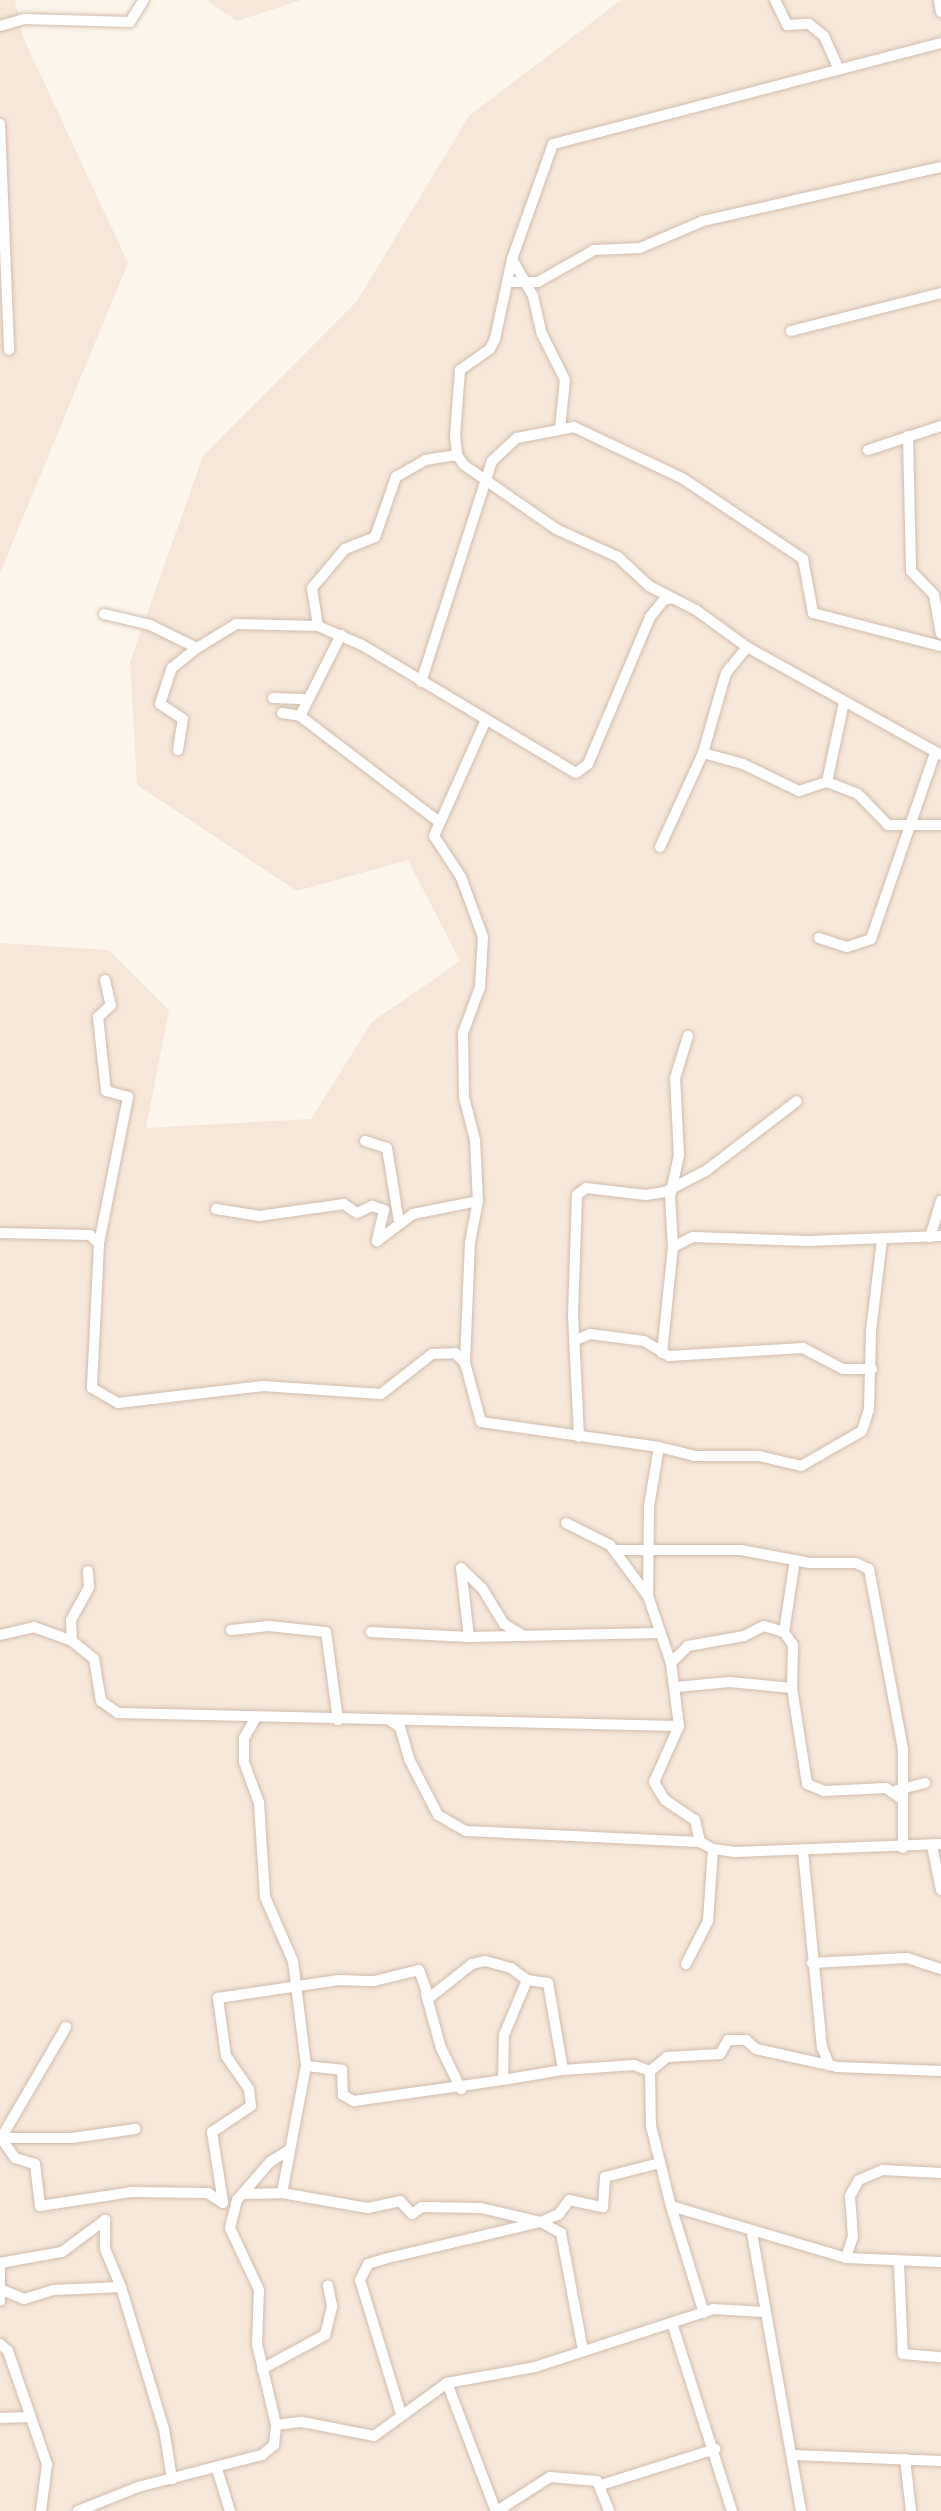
<!DOCTYPE html>
<style>
body{margin:0}
#map{position:relative;width:941px;height:2511px;overflow:hidden;background:#fdf6ec;font-family:"IBM Plex Sans",sans-serif}
div>[style]{position:absolute}
[style*='--x']{left:calc(var(--x)*1px);top:calc(var(--y)*1px);width:calc(var(--w)*1px);rotate:calc(var(--a)*1deg)}
.residential>*{inset:0;background:#f5e8da}
.roads{filter:drop-shadow(0 0 2px #d1beb0) drop-shadow(0 0 2px #d1beb0)}
.street>*{height:10px;margin:-5px;padding:0 5px;transform-origin:5px;border-radius:5px;background:#fff}
span{translate:-50% -50%;white-space:nowrap;text-align:center;line-height:1.15;-webkit-text-stroke:5px #fffaf3;paint-order:stroke}
</style>
<div id="map">
<div class="residential">
<div style="clip-path:polygon(0 0,15px 0,23px 37px,128px 263px,0 573px)"></div>
<div style="clip-path:polygon(206px 0,301px 0,237px 21px)"></div>
<div style="clip-path:polygon(621px 0,941px 0,941px 2511px,0 2511px,0 943px,109px 950px,169px 1010px,146px 1128px,311px 1119px,372px 1022px,460px 961px,408px 860px,297px 891px,137px 785px,130px 662px,203px 456px,357px 301px,469px 116px)"></div>
</div>
<div class="roads">
<div class="street">
<div style="--x:775;--y:0;--w:28;--a:64"></div>
<div style="--x:787;--y:25;--w:22;--a:-3"></div>
<div style="--x:809;--y:24;--w:19;--a:39"></div>
<div style="--x:824;--y:36;--w:37;--a:66"></div>
<div style="--x:939;--y:0;--w:12;--a:81"></div>
<div style="--x:0;--y:26;--w:25;--a:-16"></div>
<div style="--x:24;--y:19;--w:106;--a:1.6"></div>
<div style="--x:130;--y:22;--w:26;--a:-58"></div>
<div style="--x:941;--y:43;--w:401;--a:165.4"></div>
<div style="--x:553;--y:144;--w:122;--a:109.6"></div>
<div style="--x:512;--y:259;--w:82;--a:102"></div>
<div style="--x:495;--y:339;--w:11;--a:117"></div>
<div style="--x:490;--y:349;--w:37;--a:145"></div>
<div style="--x:460;--y:370;--w:65;--a:94.4"></div>
<div style="--x:455;--y:435;--w:20;--a:84"></div>
<div style="--x:457;--y:455;--w:12;--a:55"></div>
<div style="--x:464;--y:465;--w:112;--a:34.8"></div>
<div style="--x:556;--y:529;--w:68;--a:24.3"></div>
<div style="--x:618;--y:557;--w:42;--a:43.1"></div>
<div style="--x:649;--y:586;--w:53;--a:27.1"></div>
<div style="--x:696;--y:610;--w:63;--a:36"></div>
<div style="--x:747;--y:647;--w:222;--a:29.1"></div>
<div style="--x:0;--y:124;--w:226;--a:87.7"></div>
<div style="--x:512;--y:259;--w:43;--a:60.4"></div>
<div style="--x:533;--y:296;--w:39;--a:77"></div>
<div style="--x:542;--y:334;--w:51;--a:63.4"></div>
<div style="--x:565;--y:380;--w:48;--a:95.9"></div>
<div style="--x:507;--y:282;--w:31;--a:0"></div>
<div style="--x:538;--y:282;--w:64;--a:-29.7"></div>
<div style="--x:594;--y:250;--w:46;--a:-2.5"></div>
<div style="--x:640;--y:248;--w:69;--a:-23.2"></div>
<div style="--x:703;--y:221;--w:244;--a:-12.8"></div>
<div style="--x:791;--y:331;--w:155;--a:-14.2"></div>
<div style="--x:908;--y:436;--w:135;--a:88.7"></div>
<div style="--x:911;--y:571;--w:33;--a:46"></div>
<div style="--x:934;--y:595;--w:39;--a:80"></div>
<div style="--x:868;--y:450;--w:77;--a:-18.2"></div>
<div style="--x:104;--y:614;--w:47;--a:13.4"></div>
<div style="--x:150;--y:625;--w:52;--a:26.1"></div>
<div style="--x:197;--y:648;--w:46;--a:-31.6"></div>
<div style="--x:236;--y:624;--w:82;--a:1.4"></div>
<div style="--x:318;--y:626;--w:48;--a:23.4"></div>
<div style="--x:362;--y:645;--w:249;--a:30.9"></div>
<div style="--x:576;--y:773;--w:15;--a:-37"></div>
<div style="--x:588;--y:764;--w:160;--a:-67.1"></div>
<div style="--x:650;--y:617;--w:22;--a:-51"></div>
<div style="--x:664;--y:600;--w:9;--a:-13"></div>
<div style="--x:318;--y:626;--w:38;--a:-99"></div>
<div style="--x:312;--y:588;--w:51;--a:-49.8"></div>
<div style="--x:345;--y:549;--w:32;--a:-22"></div>
<div style="--x:375;--y:537;--w:64;--a:-70.7"></div>
<div style="--x:396;--y:477;--w:34;--a:-30"></div>
<div style="--x:425;--y:460;--w:32;--a:-9"></div>
<div style="--x:421;--y:682;--w:232;--a:-72.2"></div>
<div style="--x:492;--y:461;--w:34;--a:-43"></div>
<div style="--x:517;--y:438;--w:58;--a:-10.9"></div>
<div style="--x:574;--y:427;--w:119;--a:25.3"></div>
<div style="--x:682;--y:478;--w:146;--a:33.8"></div>
<div style="--x:803;--y:559;--w:55;--a:79.5"></div>
<div style="--x:813;--y:613;--w:132;--a:14.5"></div>
<div style="--x:273;--y:698;--w:34;--a:2"></div>
<div style="--x:282;--y:713;--w:18;--a:9"></div>
<div style="--x:300;--y:716;--w:173;--a:37.3"></div>
<div style="--x:300;--y:716;--w:91;--a:-63.2"></div>
<div style="--x:485;--y:722;--w:125;--a:114.1"></div>
<div style="--x:434;--y:836;--w:49;--a:56.6"></div>
<div style="--x:461;--y:877;--w:64;--a:69.9"></div>
<div style="--x:483;--y:937;--w:50;--a:93.4"></div>
<div style="--x:480;--y:987;--w:49;--a:110.3"></div>
<div style="--x:463;--y:1033;--w:64;--a:89.1"></div>
<div style="--x:464;--y:1097;--w:44;--a:75.7"></div>
<div style="--x:475;--y:1140;--w:61;--a:87.2"></div>
<div style="--x:478;--y:1201;--w:42;--a:101"></div>
<div style="--x:470;--y:1242;--w:121;--a:92.4"></div>
<div style="--x:465;--y:1363;--w:61;--a:74.8"></div>
<div style="--x:481;--y:1422;--w:180;--a:8"></div>
<div style="--x:659;--y:1447;--w:60;--a:99.6"></div>
<div style="--x:649;--y:1506;--w:90;--a:90.6"></div>
<div style="--x:648;--y:1596;--w:71;--a:71.1"></div>
<div style="--x:671;--y:1663;--w:64;--a:82.8"></div>
<div style="--x:178;--y:750;--w:31;--a:-81"></div>
<div style="--x:183;--y:719;--w:27;--a:-147"></div>
<div style="--x:160;--y:704;--w:38;--a:-72"></div>
<div style="--x:172;--y:668;--w:32;--a:-39"></div>
<div style="--x:703;--y:753;--w:41;--a:15.4"></div>
<div style="--x:743;--y:764;--w:62;--a:25.7"></div>
<div style="--x:799;--y:791;--w:29;--a:-18"></div>
<div style="--x:827;--y:782;--w:33;--a:21"></div>
<div style="--x:858;--y:794;--w:43;--a:45.9"></div>
<div style="--x:888;--y:825;--w:53;--a:0"></div>
<div style="--x:827;--y:782;--w:82;--a:-78"></div>
<div style="--x:660;--y:847;--w:103;--a:-65.4"></div>
<div style="--x:703;--y:753;--w:83;--a:-74"></div>
<div style="--x:726;--y:673;--w:33;--a:-51"></div>
<div style="--x:819;--y:938;--w:29;--a:18"></div>
<div style="--x:847;--y:947;--w:25;--a:-18"></div>
<div style="--x:871;--y:939;--w:197;--a:-71"></div>
<div style="--x:105;--y:980;--w:26;--a:77"></div>
<div style="--x:111;--y:1005;--w:18;--a:137"></div>
<div style="--x:98;--y:1017;--w:74;--a:83.8"></div>
<div style="--x:106;--y:1091;--w:23;--a:15"></div>
<div style="--x:128;--y:1097;--w:150;--a:101.2"></div>
<div style="--x:99;--y:1244;--w:144;--a:92.8"></div>
<div style="--x:92;--y:1388;--w:30;--a:30"></div>
<div style="--x:118;--y:1403;--w:146;--a:-6.7"></div>
<div style="--x:263;--y:1386;--w:118;--a:3.9"></div>
<div style="--x:381;--y:1394;--w:65;--a:-38.1"></div>
<div style="--x:432;--y:1354;--w:23;--a:-2"></div>
<div style="--x:455;--y:1353;--w:14;--a:45"></div>
<div style="--x:365;--y:1141;--w:23;--a:18"></div>
<div style="--x:387;--y:1148;--w:75;--a:80.8"></div>
<div style="--x:216;--y:1209;--w:44;--a:9.2"></div>
<div style="--x:259;--y:1216;--w:86;--a:-8"></div>
<div style="--x:344;--y:1204;--w:16;--a:35"></div>
<div style="--x:357;--y:1213;--w:17;--a:-25"></div>
<div style="--x:372;--y:1206;--w:13;--a:18"></div>
<div style="--x:384;--y:1210;--w:32;--a:103"></div>
<div style="--x:377;--y:1241;--w:45;--a:-36.9"></div>
<div style="--x:413;--y:1214;--w:66;--a:-11.3"></div>
<div style="--x:0;--y:1233;--w:90;--a:1.3"></div>
<div style="--x:90;--y:1235;--w:13;--a:45"></div>
<div style="--x:930;--y:1237;--w:38;--a:-73"></div>
<div style="--x:673;--y:1247;--w:22;--a:-27"></div>
<div style="--x:693;--y:1237;--w:115;--a:2"></div>
<div style="--x:808;--y:1241;--w:133;--a:-2.2"></div>
<div style="--x:576;--y:1340;--w:15;--a:-23"></div>
<div style="--x:590;--y:1334;--w:54;--a:7.4"></div>
<div style="--x:644;--y:1341;--w:29;--a:31"></div>
<div style="--x:669;--y:1356;--w:134;--a:-3.4"></div>
<div style="--x:803;--y:1348;--w:45;--a:27.7"></div>
<div style="--x:843;--y:1369;--w:29;--a:0"></div>
<div style="--x:662;--y:1353;--w:107;--a:-84.1"></div>
<div style="--x:673;--y:1247;--w:50;--a:-93.4"></div>
<div style="--x:670;--y:1197;--w:43;--a:-77.9"></div>
<div style="--x:679;--y:1155;--w:77;--a:-93"></div>
<div style="--x:675;--y:1078;--w:44;--a:-72.8"></div>
<div style="--x:579;--y:1437;--w:121;--a:-92.8"></div>
<div style="--x:573;--y:1316;--w:121;--a:-88.1"></div>
<div style="--x:577;--y:1195;--w:11;--a:-38"></div>
<div style="--x:586;--y:1188;--w:60;--a:6.7"></div>
<div style="--x:646;--y:1195;--w:19;--a:-9"></div>
<div style="--x:665;--y:1192;--w:47;--a:-27.6"></div>
<div style="--x:707;--y:1170;--w:113;--a:-37.5"></div>
<div style="--x:659;--y:1447;--w:36;--a:14"></div>
<div style="--x:694;--y:1456;--w:65;--a:0"></div>
<div style="--x:759;--y:1456;--w:43;--a:13.4"></div>
<div style="--x:801;--y:1466;--w:70;--a:-29.8"></div>
<div style="--x:862;--y:1431;--w:22;--a:-72"></div>
<div style="--x:869;--y:1410;--w:79;--a:-88.5"></div>
<div style="--x:871;--y:1331;--w:92;--a:-83.1"></div>
<div style="--x:566;--y:1523;--w:49;--a:26.6"></div>
<div style="--x:610;--y:1545;--w:64;--a:53.3"></div>
<div style="--x:615;--y:1550;--w:126;--a:0"></div>
<div style="--x:741;--y:1550;--w:70;--a:10.7"></div>
<div style="--x:810;--y:1563;--w:46;--a:0"></div>
<div style="--x:856;--y:1563;--w:14;--a:25"></div>
<div style="--x:869;--y:1569;--w:183;--a:79.3"></div>
<div style="--x:903;--y:1749;--w:99;--a:90"></div>
<div style="--x:231;--y:1630;--w:38;--a:-6"></div>
<div style="--x:269;--y:1626;--w:57;--a:6"></div>
<div style="--x:326;--y:1632;--w:89;--a:82.2"></div>
<div style="--x:371;--y:1632;--w:98;--a:2.9"></div>
<div style="--x:469;--y:1637;--w:190;--a:-1.2"></div>
<div style="--x:784;--y:1632;--w:66;--a:-81.3"></div>
<div style="--x:0;--y:1635;--w:35;--a:-13"></div>
<div style="--x:34;--y:1627;--w:40;--a:20.2"></div>
<div style="--x:72;--y:1641;--w:28;--a:39"></div>
<div style="--x:94;--y:1659;--w:43;--a:80.5"></div>
<div style="--x:101;--y:1701;--w:21;--a:35"></div>
<div style="--x:118;--y:1713;--w:561;--a:1.33"></div>
<div style="--x:679;--y:1726;--w:61;--a:114.1"></div>
<div style="--x:654;--y:1782;--w:21;--a:59"></div>
<div style="--x:665;--y:1800;--w:36;--a:34"></div>
<div style="--x:695;--y:1820;--w:23;--a:77"></div>
<div style="--x:700;--y:1842;--w:15;--a:28"></div>
<div style="--x:713;--y:1849;--w:22;--a:8"></div>
<div style="--x:735;--y:1852;--w:206;--a:-2.2"></div>
<div style="--x:469;--y:1637;--w:69;--a:-96.6"></div>
<div style="--x:461;--y:1568;--w:29;--a:44"></div>
<div style="--x:482;--y:1588;--w:42;--a:58.6"></div>
<div style="--x:504;--y:1624;--w:21;--a:31"></div>
<div style="--x:72;--y:1641;--w:21;--a:-93"></div>
<div style="--x:71;--y:1620;--w:38;--a:-61"></div>
<div style="--x:89;--y:1587;--w:16;--a:-94"></div>
<div style="--x:671;--y:1663;--w:24;--a:-45"></div>
<div style="--x:688;--y:1646;--w:57;--a:-10.1"></div>
<div style="--x:744;--y:1636;--w:22;--a:-27"></div>
<div style="--x:764;--y:1626;--w:21;--a:17"></div>
<div style="--x:784;--y:1632;--w:16;--a:55"></div>
<div style="--x:793;--y:1645;--w:43;--a:91.3"></div>
<div style="--x:792;--y:1688;--w:97;--a:81.1"></div>
<div style="--x:807;--y:1784;--w:18;--a:22"></div>
<div style="--x:824;--y:1791;--w:62;--a:-2.8"></div>
<div style="--x:886;--y:1788;--w:21;--a:35"></div>
<div style="--x:676;--y:1687;--w:54;--a:-5.3"></div>
<div style="--x:730;--y:1682;--w:62;--a:5.5"></div>
<div style="--x:255;--y:1719;--w:22;--a:120"></div>
<div style="--x:244;--y:1738;--w:24;--a:90"></div>
<div style="--x:244;--y:1762;--w:44;--a:69.9"></div>
<div style="--x:259;--y:1803;--w:94;--a:86.3"></div>
<div style="--x:265;--y:1897;--w:70;--a:66.4"></div>
<div style="--x:293;--y:1961;--w:106;--a:82.9"></div>
<div style="--x:306;--y:2066;--w:129;--a:100.7"></div>
<div style="--x:391;--y:1721;--w:11;--a:34"></div>
<div style="--x:400;--y:1727;--w:33;--a:74"></div>
<div style="--x:409;--y:1759;--w:63;--a:62.6"></div>
<div style="--x:438;--y:1815;--w:32;--a:30"></div>
<div style="--x:466;--y:1831;--w:234;--a:2.7"></div>
<div style="--x:897;--y:1790;--w:29;--a:-14"></div>
<div style="--x:932;--y:1846;--w:45;--a:78.4"></div>
<div style="--x:803;--y:1851;--w:197;--a:84.5"></div>
<div style="--x:822;--y:2047;--w:18;--a:68"></div>
<div style="--x:812;--y:1963;--w:95;--a:-3"></div>
<div style="--x:907;--y:1958;--w:36;--a:18"></div>
<div style="--x:686;--y:1964;--w:48;--a:-62.9"></div>
<div style="--x:708;--y:1921;--w:72;--a:-86"></div>
<div style="--x:527;--y:1980;--w:21;--a:8"></div>
<div style="--x:548;--y:1983;--w:88;--a:80.2"></div>
<div style="--x:426;--y:1994;--w:56;--a:74.5"></div>
<div style="--x:441;--y:2048;--w:46;--a:64"></div>
<div style="--x:306;--y:2066;--w:36;--a:6"></div>
<div style="--x:342;--y:2070;--w:25;--a:88"></div>
<div style="--x:343;--y:2095;--w:13;--a:29"></div>
<div style="--x:354;--y:2101;--w:150;--a:-8"></div>
<div style="--x:650;--y:2071;--w:22;--a:-39"></div>
<div style="--x:667;--y:2057;--w:53;--a:-3.2"></div>
<div style="--x:720;--y:2054;--w:16;--a:-60"></div>
<div style="--x:728;--y:2040;--w:18;--a:0"></div>
<div style="--x:746;--y:2040;--w:13;--a:42"></div>
<div style="--x:756;--y:2049;--w:83;--a:12.5"></div>
<div style="--x:837;--y:2067;--w:104;--a:2.2"></div>
<div style="--x:0;--y:2138;--w:72;--a:0"></div>
<div style="--x:72;--y:2138;--w:64;--a:-8.1"></div>
<div style="--x:1;--y:2138;--w:24;--a:55"></div>
<div style="--x:15;--y:2158;--w:21;--a:17"></div>
<div style="--x:35;--y:2164;--w:42;--a:83.2"></div>
<div style="--x:40;--y:2206;--w:92;--a:-8.7"></div>
<div style="--x:131;--y:2192;--w:77;--a:0.7"></div>
<div style="--x:208;--y:2193;--w:18;--a:34"></div>
<div style="--x:0;--y:2140;--w:131;--a:-59.7"></div>
<div style="--x:243;--y:2194;--w:39;--a:-1"></div>
<div style="--x:282;--y:2193;--w:87;--a:9.9"></div>
<div style="--x:368;--y:2208;--w:33;--a:-12"></div>
<div style="--x:400;--y:2201;--w:18;--a:47"></div>
<div style="--x:412;--y:2214;--w:12;--a:-35"></div>
<div style="--x:422;--y:2207;--w:59;--a:1"></div>
<div style="--x:481;--y:2208;--w:62;--a:13.1"></div>
<div style="--x:541;--y:2222;--w:20;--a:-24"></div>
<div style="--x:559;--y:2214;--w:17;--a:-54"></div>
<div style="--x:569;--y:2200;--w:35;--a:12"></div>
<div style="--x:603;--y:2207;--w:30;--a:-86"></div>
<div style="--x:605;--y:2177;--w:57;--a:-14.3"></div>
<div style="--x:223;--y:2202;--w:71;--a:-98.9"></div>
<div style="--x:212;--y:2132;--w:47;--a:-33.7"></div>
<div style="--x:251;--y:2106;--w:17;--a:-97"></div>
<div style="--x:249;--y:2089;--w:40;--a:-124.9"></div>
<div style="--x:226;--y:2056;--w:59;--a:-97.9"></div>
<div style="--x:218;--y:1998;--w:122;--a:-8.5"></div>
<div style="--x:339;--y:1980;--w:35;--a:2"></div>
<div style="--x:374;--y:1981;--w:46;--a:-13.7"></div>
<div style="--x:419;--y:1970;--w:30;--a:70"></div>
<div style="--x:429;--y:1998;--w:55;--a:-38.3"></div>
<div style="--x:472;--y:1964;--w:13;--a:-13"></div>
<div style="--x:485;--y:1961;--w:27;--a:15"></div>
<div style="--x:511;--y:1968;--w:20;--a:37"></div>
<div style="--x:527;--y:1980;--w:60;--a:112.7"></div>
<div style="--x:504;--y:2035;--w:45;--a:91.3"></div>
<div style="--x:503;--y:2080;--w:61;--a:-9.5"></div>
<div style="--x:563;--y:2070;--w:71;--a:-4"></div>
<div style="--x:634;--y:2065;--w:17;--a:21"></div>
<div style="--x:650;--y:2071;--w:55;--a:89"></div>
<div style="--x:651;--y:2126;--w:82;--a:76"></div>
<div style="--x:671;--y:2206;--w:183;--a:16.5"></div>
<div style="--x:846;--y:2258;--w:95;--a:2.4"></div>
<div style="--x:671;--y:2206;--w:112;--a:72.9"></div>
<div style="--x:752;--y:2233;--w:282;--a:80"></div>
<div style="--x:846;--y:2258;--w:22;--a:-72"></div>
<div style="--x:853;--y:2237;--w:41;--a:-94.2"></div>
<div style="--x:850;--y:2196;--w:18;--a:-61"></div>
<div style="--x:859;--y:2180;--w:25;--a:-23"></div>
<div style="--x:882;--y:2170;--w:59;--a:2.9"></div>
<div style="--x:0;--y:2263;--w:63;--a:-10.1"></div>
<div style="--x:62;--y:2252;--w:54;--a:-36.7"></div>
<div style="--x:105;--y:2220;--w:29;--a:90"></div>
<div style="--x:105;--y:2249;--w:41;--a:67.2"></div>
<div style="--x:0;--y:2264;--w:37;--a:90"></div>
<div style="--x:899;--y:2264;--w:90;--a:87.5"></div>
<div style="--x:903;--y:2354;--w:38;--a:5"></div>
<div style="--x:2;--y:2290;--w:24;--a:22"></div>
<div style="--x:24;--y:2299;--w:31;--a:-17"></div>
<div style="--x:54;--y:2290;--w:67;--a:-2.6"></div>
<div style="--x:121;--y:2287;--w:148;--a:73.2"></div>
<div style="--x:164;--y:2429;--w:51;--a:80.9"></div>
<div style="--x:672;--y:2323;--w:197;--a:72.3"></div>
<div style="--x:0;--y:2344;--w:11;--a:41"></div>
<div style="--x:8;--y:2351;--w:120;--a:71"></div>
<div style="--x:47;--y:2464;--w:47;--a:97.3"></div>
<div style="--x:262;--y:2369;--w:72;--a:-28.4"></div>
<div style="--x:325;--y:2335;--w:30;--a:-76"></div>
<div style="--x:332;--y:2306;--w:21;--a:-101"></div>
<div style="--x:447;--y:2383;--w:137;--a:69.1"></div>
<div style="--x:401;--y:2414;--w:140;--a:-107"></div>
<div style="--x:360;--y:2280;--w:18;--a:-63"></div>
<div style="--x:368;--y:2264;--w:17;--a:-17"></div>
<div style="--x:384;--y:2259;--w:161;--a:-13.3"></div>
<div style="--x:541;--y:2222;--w:23;--a:29"></div>
<div style="--x:561;--y:2233;--w:120;--a:79.4"></div>
<div style="--x:0;--y:2418;--w:28;--a:-2"></div>
<div style="--x:276;--y:2425;--w:26;--a:-7"></div>
<div style="--x:302;--y:2422;--w:73;--a:11"></div>
<div style="--x:374;--y:2436;--w:90;--a:-36"></div>
<div style="--x:447;--y:2383;--w:89;--a:-10.3"></div>
<div style="--x:535;--y:2367;--w:187;--a:-18"></div>
<div style="--x:713;--y:2309;--w:51;--a:3.4"></div>
<div style="--x:794;--y:2455;--w:147;--a:2.3"></div>
<div style="--x:905;--y:2459;--w:52;--a:83.4"></div>
<div style="--x:217;--y:2469;--w:44;--a:72.8"></div>
<div style="--x:601;--y:2485;--w:120;--a:-17.5"></div>
<div style="--x:78;--y:2511;--w:65;--a:-21.8"></div>
<div style="--x:138;--y:2487;--w:128;--a:-14.5"></div>
<div style="--x:262;--y:2455;--w:16;--a:-40"></div>
<div style="--x:274;--y:2445;--w:20;--a:-84"></div>
<div style="--x:276;--y:2425;--w:83;--a:-103.2"></div>
<div style="--x:257;--y:2344;--w:54;--a:-87.9"></div>
<div style="--x:259;--y:2290;--w:68;--a:-115.1"></div>
<div style="--x:230;--y:2228;--w:29;--a:-76"></div>
<div style="--x:237;--y:2200;--w:50;--a:-49"></div>
<div style="--x:270;--y:2162;--w:22;--a:-32"></div>
<div style="--x:497;--y:2511;--w:63;--a:-32.7"></div>
<div style="--x:550;--y:2477;--w:47;--a:4.9"></div>
<div style="--x:597;--y:2481;--w:32;--a:68"></div>
</div>
</div>
</div>
